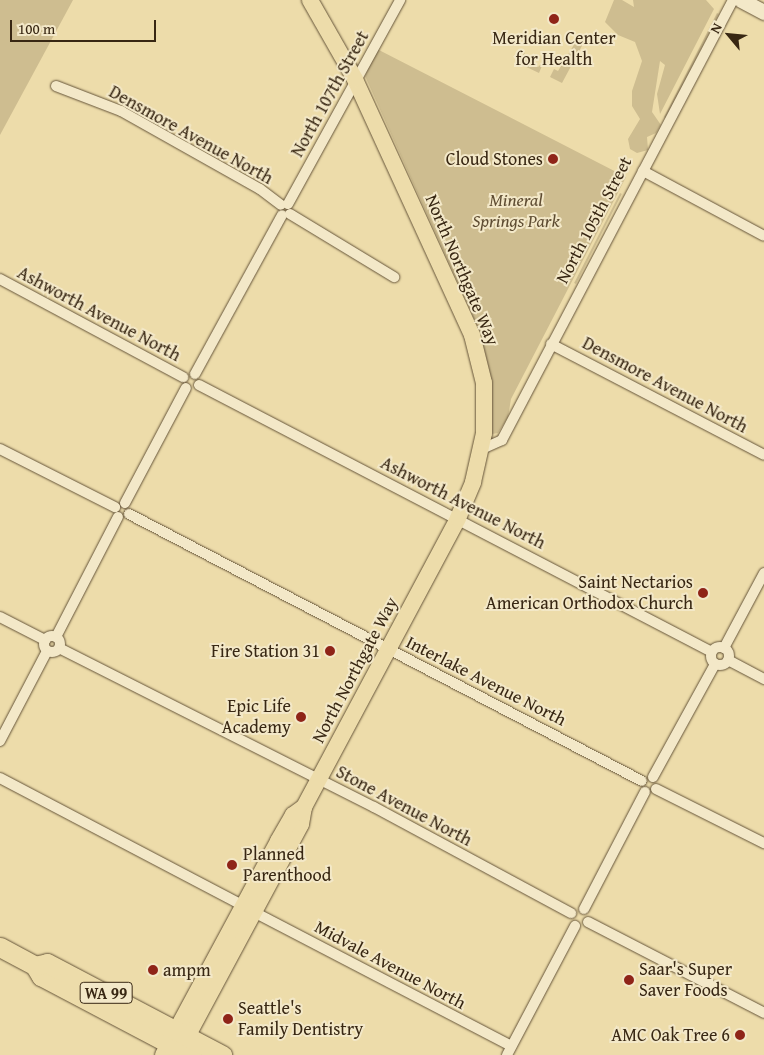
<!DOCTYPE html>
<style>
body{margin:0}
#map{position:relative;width:764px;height:1055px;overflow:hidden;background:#eddcaa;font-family:"Gentium Book Plus",serif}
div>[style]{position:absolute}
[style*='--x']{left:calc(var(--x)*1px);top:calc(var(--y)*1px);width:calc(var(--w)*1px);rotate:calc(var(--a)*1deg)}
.green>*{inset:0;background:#cebd90;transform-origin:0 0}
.roads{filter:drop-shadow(0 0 1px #655439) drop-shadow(0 0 1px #655439)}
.street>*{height:10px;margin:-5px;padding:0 5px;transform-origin:5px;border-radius:5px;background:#f3e8c8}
.street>.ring{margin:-5px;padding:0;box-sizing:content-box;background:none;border:10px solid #f3e8c8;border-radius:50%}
.secondary>*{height:15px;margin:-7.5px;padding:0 7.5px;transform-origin:7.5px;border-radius:7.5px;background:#f3e8c8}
.primary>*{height:16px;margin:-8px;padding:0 8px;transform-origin:8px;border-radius:8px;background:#eddcaa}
.highway>*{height:19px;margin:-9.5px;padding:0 9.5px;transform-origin:9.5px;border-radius:9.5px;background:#eddcaa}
.dots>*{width:14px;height:14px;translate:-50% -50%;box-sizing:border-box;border:2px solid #f3e8c8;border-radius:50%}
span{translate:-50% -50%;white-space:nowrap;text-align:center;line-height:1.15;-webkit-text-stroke:4px #f3e8c8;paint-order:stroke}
.shield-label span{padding:1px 4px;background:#f3e8c8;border:1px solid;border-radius:4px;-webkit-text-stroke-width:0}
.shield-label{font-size:16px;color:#382713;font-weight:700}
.poi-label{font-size:18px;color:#382713}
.right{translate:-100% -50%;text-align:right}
.left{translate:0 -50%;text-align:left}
.street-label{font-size:18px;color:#382713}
.park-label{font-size:18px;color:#5e4c32;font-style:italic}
.north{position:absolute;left:704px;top:10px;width:50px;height:50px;-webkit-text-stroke:4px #f3e8c8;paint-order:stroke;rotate:298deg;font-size:14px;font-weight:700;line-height:20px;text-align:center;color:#382713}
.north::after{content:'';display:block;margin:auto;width:18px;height:22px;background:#382713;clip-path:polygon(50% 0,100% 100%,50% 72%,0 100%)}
.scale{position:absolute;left:10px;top:20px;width:146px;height:22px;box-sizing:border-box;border:2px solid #382713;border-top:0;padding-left:6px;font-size:15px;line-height:18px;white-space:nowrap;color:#382713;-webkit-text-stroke:4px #f3e8c8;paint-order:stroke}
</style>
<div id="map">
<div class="green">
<div style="clip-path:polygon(0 0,73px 0,0 135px)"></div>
<div style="clip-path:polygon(614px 0,622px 0,634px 7px,633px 0,706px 0,714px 9px,660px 114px,657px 94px,665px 65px,660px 61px,652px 112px,661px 125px,656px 133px,647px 137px,648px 150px,637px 153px,630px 149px,628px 139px,640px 119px,632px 106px,632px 91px,642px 61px,635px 42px,618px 35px,605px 22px)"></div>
<div style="left:717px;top:13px;width:2px;height:117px;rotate:27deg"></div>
<div style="clip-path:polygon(578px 38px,584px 42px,562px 83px,550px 77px,554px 69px,558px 71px)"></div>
<div style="clip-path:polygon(377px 49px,626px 177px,511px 399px,508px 417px,498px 433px,492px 434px,492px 382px,480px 332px,365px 76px)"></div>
<div style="clip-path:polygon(525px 51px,524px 57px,538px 67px,544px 61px,539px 73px,518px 63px)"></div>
<div style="left:620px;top:193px;width:2px;height:101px;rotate:27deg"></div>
</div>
<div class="roads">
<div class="street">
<div style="--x:56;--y:86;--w:70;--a:21"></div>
<div style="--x:121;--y:111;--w:159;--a:29.3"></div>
<div style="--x:260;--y:189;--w:26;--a:37"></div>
<div style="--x:643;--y:171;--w:137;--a:28.2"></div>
<div style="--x:288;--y:204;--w:233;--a:-61.2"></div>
<div style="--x:290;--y:214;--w:122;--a:31.2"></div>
<div style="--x:0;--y:279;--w:208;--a:28.2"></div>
<div style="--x:551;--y:344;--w:240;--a:27.5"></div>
<div style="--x:195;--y:374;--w:181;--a:-61.3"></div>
<div style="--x:199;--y:385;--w:578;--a:27.5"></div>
<div style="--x:0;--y:449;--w:129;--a:26.8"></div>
<div style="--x:482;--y:449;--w:22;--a:-24"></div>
<div style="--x:502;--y:440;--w:497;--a:-62.3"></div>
<div style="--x:125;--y:503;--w:130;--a:-62.1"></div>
<div style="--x:129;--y:514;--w:578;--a:27.5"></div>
<div style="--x:0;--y:617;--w:51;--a:27.1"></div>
<div class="ring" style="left:44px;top:636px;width:6px;height:6px"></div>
<div style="--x:56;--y:637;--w:135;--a:-62.7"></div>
<div class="ring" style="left:711px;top:647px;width:8px;height:8px"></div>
<div style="--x:59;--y:648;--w:353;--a:26.8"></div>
<div style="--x:374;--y:807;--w:224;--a:28.3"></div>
<div style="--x:724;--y:648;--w:85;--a:-61.9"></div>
<div style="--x:728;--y:660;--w:41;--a:27.8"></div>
<div style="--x:0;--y:741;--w:102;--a:-62.4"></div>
<div style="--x:653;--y:777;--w:129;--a:-61.2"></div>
<div style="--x:0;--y:778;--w:276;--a:27.7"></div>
<div style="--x:656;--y:789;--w:121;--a:26.6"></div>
<div style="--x:584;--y:909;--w:132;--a:-62.5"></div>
<div style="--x:254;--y:912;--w:290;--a:27.5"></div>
<div style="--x:588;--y:922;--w:198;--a:27.3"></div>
<div style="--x:507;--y:1055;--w:146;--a:-62.2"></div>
</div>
<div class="secondary">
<div style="--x:741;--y:0;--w:26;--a:28"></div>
</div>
<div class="primary">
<div style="--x:181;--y:1048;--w:254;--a:-61.8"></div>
<div style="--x:301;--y:824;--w:17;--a:-80"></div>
<div style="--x:304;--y:807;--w:327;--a:-61.9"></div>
<div style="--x:458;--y:518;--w:39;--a:-67"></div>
<div style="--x:473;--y:482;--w:50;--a:-77.3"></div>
<div style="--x:484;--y:433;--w:50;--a:-90"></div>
<div style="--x:484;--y:383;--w:49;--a:-104"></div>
<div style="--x:472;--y:335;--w:281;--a:-114.6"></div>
<div style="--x:355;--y:79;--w:91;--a:-119.7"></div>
<div style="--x:163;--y:1055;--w:243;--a:-61.7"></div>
<div style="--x:278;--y:841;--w:30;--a:-60"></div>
<div style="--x:293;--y:815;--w:14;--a:-36"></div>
</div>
<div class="highway">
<div style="--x:0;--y:947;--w:40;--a:28"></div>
<div style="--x:35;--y:966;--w:12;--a:59"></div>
<div style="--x:41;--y:976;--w:170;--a:27.8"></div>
<div style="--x:35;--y:966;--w:12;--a:-14"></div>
<div style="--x:47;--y:963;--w:198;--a:27.7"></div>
</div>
</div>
<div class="dots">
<div style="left:554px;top:19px;background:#8f2418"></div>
<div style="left:553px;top:159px;background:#8f2418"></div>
<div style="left:703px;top:593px;background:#8f2418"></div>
<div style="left:330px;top:651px;background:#8f2418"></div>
<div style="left:301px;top:717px;background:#8f2418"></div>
<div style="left:232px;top:865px;background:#8f2418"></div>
<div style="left:153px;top:970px;background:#8f2418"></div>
<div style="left:629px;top:980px;background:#8f2418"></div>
<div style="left:228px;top:1019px;background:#8f2418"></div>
<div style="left:740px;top:1035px;background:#8f2418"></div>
</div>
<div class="shield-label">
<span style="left:106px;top:993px">WA 99</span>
</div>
<div class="poi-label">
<span style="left:554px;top:49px">Meridian Center<br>for Health</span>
<span class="right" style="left:543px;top:159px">Cloud Stones</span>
<span class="right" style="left:693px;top:593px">Saint Nectarios<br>American Orthodox Church</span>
<span class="right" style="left:320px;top:651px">Fire Station 31</span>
<span class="right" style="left:291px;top:717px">Epic Life<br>Academy</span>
<span class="left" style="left:243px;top:865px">Planned<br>Parenthood</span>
<span class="left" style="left:163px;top:970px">ampm</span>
<span class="left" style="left:639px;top:980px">Saar's Super<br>Saver Foods</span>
<span class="left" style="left:238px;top:1019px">Seattle's<br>Family Dentistry</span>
<span class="right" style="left:730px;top:1035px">AMC Oak Tree 6</span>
</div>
<div class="street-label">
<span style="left:330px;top:94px;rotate:-61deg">North 107th Street</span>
<span style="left:191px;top:135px;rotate:29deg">Densmore Avenue North</span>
<span style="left:594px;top:220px;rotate:-62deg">North 105th Street</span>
<span style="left:462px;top:270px;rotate:67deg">North Northgate Way</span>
<span style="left:99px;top:314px;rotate:28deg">Ashworth Avenue North</span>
<span style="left:665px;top:385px;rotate:28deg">Densmore Avenue North</span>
<span style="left:463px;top:503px;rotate:27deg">Ashworth Avenue North</span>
<span style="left:355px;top:670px;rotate:-62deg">North Northgate Way</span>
<span style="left:486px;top:681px;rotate:27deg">Interlake Avenue North</span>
<span style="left:404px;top:806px;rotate:28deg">Stone Avenue North</span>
<span style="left:390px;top:965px;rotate:28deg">Midvale Avenue North</span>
</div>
<div class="park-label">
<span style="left:516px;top:211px">Mineral<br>Springs Park</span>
</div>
<div class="north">N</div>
<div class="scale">100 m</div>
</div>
